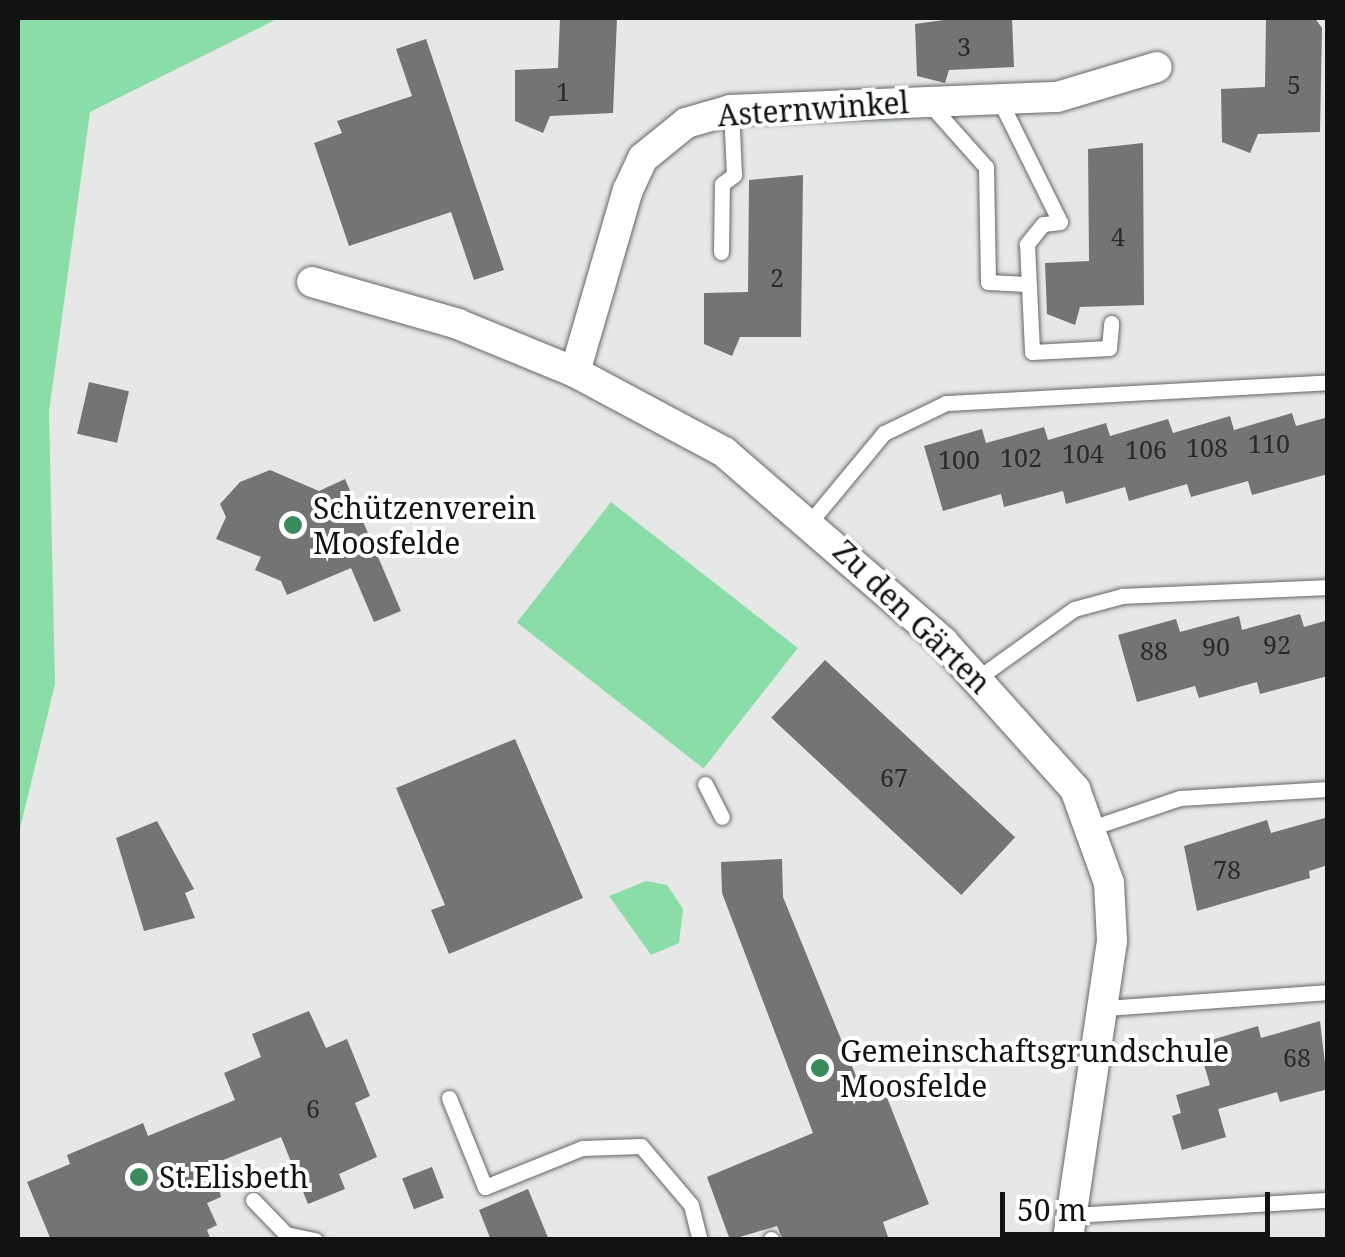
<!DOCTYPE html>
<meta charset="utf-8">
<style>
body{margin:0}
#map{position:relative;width:1345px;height:1257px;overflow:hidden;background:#e5e8e6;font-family:"Noto Serif",serif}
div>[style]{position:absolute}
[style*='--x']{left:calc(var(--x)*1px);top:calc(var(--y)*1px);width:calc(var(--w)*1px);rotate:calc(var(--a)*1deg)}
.green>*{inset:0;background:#8adda7;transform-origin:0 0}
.building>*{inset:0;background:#727573;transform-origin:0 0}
.roads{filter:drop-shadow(0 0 2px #656765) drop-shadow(0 0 2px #656765)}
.service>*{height:15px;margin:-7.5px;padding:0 7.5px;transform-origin:7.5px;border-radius:7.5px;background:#fff}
.minor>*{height:30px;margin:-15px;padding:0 15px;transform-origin:15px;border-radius:15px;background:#fff}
.dots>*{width:28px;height:28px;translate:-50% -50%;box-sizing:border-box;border:5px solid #fff;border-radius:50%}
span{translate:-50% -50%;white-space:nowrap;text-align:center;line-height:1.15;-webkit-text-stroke:8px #fff;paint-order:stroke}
.number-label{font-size:25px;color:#292b2a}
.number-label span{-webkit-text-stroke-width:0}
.street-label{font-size:30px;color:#111211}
.poi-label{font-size:30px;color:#111211}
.left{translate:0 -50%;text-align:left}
.frame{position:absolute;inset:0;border:20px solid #111211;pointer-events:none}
.scale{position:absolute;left:1000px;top:1192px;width:270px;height:45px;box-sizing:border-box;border:5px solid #111211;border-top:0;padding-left:12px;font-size:30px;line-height:35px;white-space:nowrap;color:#111211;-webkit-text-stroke:8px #fff;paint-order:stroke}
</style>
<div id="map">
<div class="green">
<div style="clip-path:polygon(18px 18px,279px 18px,90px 112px,49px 412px,55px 684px,18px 837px)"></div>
<div style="left:611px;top:502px;width:237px;height:153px;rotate:38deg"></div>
<div style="clip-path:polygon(646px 881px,667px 885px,683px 909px,679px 943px,651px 955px,609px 896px)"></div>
</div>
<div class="building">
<div style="clip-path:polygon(560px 18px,617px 18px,613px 113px,550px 116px,543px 133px,515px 121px,515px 70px,558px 68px)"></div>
<div style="clip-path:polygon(958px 18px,1012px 18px,1014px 67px,949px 70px,945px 83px,917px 76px,915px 24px)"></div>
<div style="clip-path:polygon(1266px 18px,1315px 18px,1322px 28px,1320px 132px,1258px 134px,1250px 153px,1222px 142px,1221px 89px,1265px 87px)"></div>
<div style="clip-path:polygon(426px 39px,504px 270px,474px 280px,451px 212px,349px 246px,314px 143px,342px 133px,337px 121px,412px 96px,396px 49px)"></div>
<div style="clip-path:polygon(1143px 143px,1144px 305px,1080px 307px,1075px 325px,1047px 314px,1045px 263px,1089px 261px,1088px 149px)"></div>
<div style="clip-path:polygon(803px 175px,801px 337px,740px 337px,732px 356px,704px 344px,704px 293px,748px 292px,749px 180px)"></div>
<div style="left:89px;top:382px;width:41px;height:53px;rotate:13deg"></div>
<div style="clip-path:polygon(1292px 413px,1296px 426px,1328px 417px,1328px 474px,1252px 495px,1248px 481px,1191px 497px,1187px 484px,1129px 501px,1125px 487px,1066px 504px,1063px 491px,1004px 507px,1001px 494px,943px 511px,924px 446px,982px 429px,986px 443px,1044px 427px,1048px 440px,1106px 423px,1110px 436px,1168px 419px,1173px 433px,1230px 416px,1234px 430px)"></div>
<div style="clip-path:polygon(270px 470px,319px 491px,345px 479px,401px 611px,374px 622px,351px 568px,287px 595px,281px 581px,255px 570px,261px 557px,216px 539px,226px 517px,220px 504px,240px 482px)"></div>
<div style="clip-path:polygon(1300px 614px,1304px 627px,1328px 620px,1328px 676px,1260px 694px,1257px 682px,1199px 698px,1195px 686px,1137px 702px,1118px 635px,1176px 619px,1180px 632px,1239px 616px,1242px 630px)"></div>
<div style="left:825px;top:660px;width:260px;height:79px;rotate:43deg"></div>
<div style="clip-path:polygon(515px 739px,583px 898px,449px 954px,431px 910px,445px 905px,396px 788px)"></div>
<div style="clip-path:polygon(1328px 817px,1328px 865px,1309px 871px,1310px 878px,1197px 911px,1184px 846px,1267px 820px,1271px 833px)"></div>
<div style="clip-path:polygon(157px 821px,194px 889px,185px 893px,195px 918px,144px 931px,116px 838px)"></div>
<div style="clip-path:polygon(782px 859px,783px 897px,867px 1103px,886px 1095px,929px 1204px,883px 1222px,889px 1240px,783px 1240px,777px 1226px,730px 1240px,707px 1177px,813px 1133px,722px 893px,721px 862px)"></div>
<div style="clip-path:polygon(309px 1011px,326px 1048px,347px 1039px,370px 1096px,355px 1103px,377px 1157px,339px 1174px,345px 1189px,308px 1204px,281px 1137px,213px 1164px,221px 1197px,207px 1203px,217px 1225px,207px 1230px,211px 1240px,51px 1240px,27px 1182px,70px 1164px,67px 1155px,143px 1123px,148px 1136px,235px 1100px,224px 1073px,261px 1057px,252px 1034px)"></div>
<div style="clip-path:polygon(1320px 1021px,1328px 1089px,1280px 1102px,1277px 1092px,1218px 1109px,1226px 1137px,1182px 1150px,1172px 1116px,1181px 1113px,1176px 1095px,1210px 1085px,1198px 1044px,1258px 1026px,1261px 1038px)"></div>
<div style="left:432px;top:1167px;width:33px;height:32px;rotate:69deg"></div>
<div style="clip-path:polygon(528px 1189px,549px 1240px,491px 1240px,479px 1210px)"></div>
</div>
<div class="roads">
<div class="service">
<div style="--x:999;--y:99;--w:137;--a:63.6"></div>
<div style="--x:1060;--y:222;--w:17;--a:173"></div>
<div style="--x:1043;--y:224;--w:26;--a:129"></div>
<div style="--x:1027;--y:244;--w:108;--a:87.3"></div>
<div style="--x:1032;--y:352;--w:77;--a:-3"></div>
<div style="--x:1109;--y:348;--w:25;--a:-85"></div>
<div style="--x:928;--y:102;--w:87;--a:48.3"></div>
<div style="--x:986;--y:167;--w:115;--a:89"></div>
<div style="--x:988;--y:282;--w:39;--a:3"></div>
<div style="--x:721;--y:252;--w:68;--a:-89.2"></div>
<div style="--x:722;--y:184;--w:15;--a:-37"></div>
<div style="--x:734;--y:175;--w:65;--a:-92.6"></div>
<div style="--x:810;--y:522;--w:116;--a:-50.3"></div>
<div style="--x:884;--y:433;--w:69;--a:-25.8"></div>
<div style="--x:946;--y:403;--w:383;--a:-3.1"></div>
<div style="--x:978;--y:678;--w:118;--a:-35.7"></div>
<div style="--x:1074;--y:609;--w:50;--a:-15.2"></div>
<div style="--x:1122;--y:596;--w:206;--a:-2.5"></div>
<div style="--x:705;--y:784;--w:37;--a:63"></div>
<div style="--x:1094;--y:827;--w:91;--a:-18.6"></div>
<div style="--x:1180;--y:798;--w:148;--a:-3.5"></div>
<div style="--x:1106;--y:1008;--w:223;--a:-4.1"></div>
<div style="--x:449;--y:1098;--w:96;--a:68"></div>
<div style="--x:485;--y:1187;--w:105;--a:-21.9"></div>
<div style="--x:582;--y:1148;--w:59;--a:-1.9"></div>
<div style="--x:641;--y:1146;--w:77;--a:49.7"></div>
<div style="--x:691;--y:1205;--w:36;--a:76"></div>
<div style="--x:253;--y:1200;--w:47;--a:45.9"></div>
<div style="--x:286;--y:1234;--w:30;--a:12"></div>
<div style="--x:1072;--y:1215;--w:256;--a:-3.4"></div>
<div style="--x:771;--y:1240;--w:1;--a:-90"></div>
</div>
<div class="minor">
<div style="--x:312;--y:282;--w:152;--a:16"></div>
<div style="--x:458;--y:324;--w:126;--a:22.3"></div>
<div style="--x:575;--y:372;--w:169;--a:28.2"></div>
<div style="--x:724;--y:452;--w:290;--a:40.9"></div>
<div style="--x:943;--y:642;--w:198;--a:48.1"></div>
<div style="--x:1075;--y:789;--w:100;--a:70.1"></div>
<div style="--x:1109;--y:883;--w:58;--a:87"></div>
<div style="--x:1112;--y:941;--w:302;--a:98.4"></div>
<div style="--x:575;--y:372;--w:190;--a:-73.8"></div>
<div style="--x:628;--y:190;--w:35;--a:-65"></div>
<div style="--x:643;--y:158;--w:55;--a:-39.1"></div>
<div style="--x:686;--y:123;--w:47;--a:-16.1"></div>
<div style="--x:731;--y:110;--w:326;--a:-2.3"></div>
<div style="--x:1057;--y:97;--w:104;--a:-16.7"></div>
</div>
</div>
<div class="dots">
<div style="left:293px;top:525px;background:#3a8a5b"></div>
<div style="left:820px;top:1068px;background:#3a8a5b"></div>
<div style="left:139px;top:1177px;background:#3a8a5b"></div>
</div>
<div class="number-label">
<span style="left:964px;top:46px">3</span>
<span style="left:1294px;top:84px">5</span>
<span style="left:563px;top:91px">1</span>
<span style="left:1118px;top:236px">4</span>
<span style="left:777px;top:277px">2</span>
<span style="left:1269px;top:443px">110</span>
<span style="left:1207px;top:447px">108</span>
<span style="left:1146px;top:449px">106</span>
<span style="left:1083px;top:453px">104</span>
<span style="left:1021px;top:457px">102</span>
<span style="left:959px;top:459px">100</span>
<span style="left:1277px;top:644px">92</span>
<span style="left:1216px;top:646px">90</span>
<span style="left:1154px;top:650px">88</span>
<span style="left:894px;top:777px">67</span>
<span style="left:1227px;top:869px">78</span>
<span style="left:1297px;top:1057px">68</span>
<span style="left:313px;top:1108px">6</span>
</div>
<div class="street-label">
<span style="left:813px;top:109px;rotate:-4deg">Asternwinkel</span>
<span style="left:912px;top:617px;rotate:44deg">Zu den Gärten</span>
</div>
<div class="poi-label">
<span class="left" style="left:313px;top:525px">Schützenverein<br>Moosfelde</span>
<span class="left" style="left:840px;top:1068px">Gemeinschaftsgrundschule<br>Moosfelde</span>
<span class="left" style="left:159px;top:1177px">St.Elisbeth</span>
</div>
<div class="frame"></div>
<div class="scale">50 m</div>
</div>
